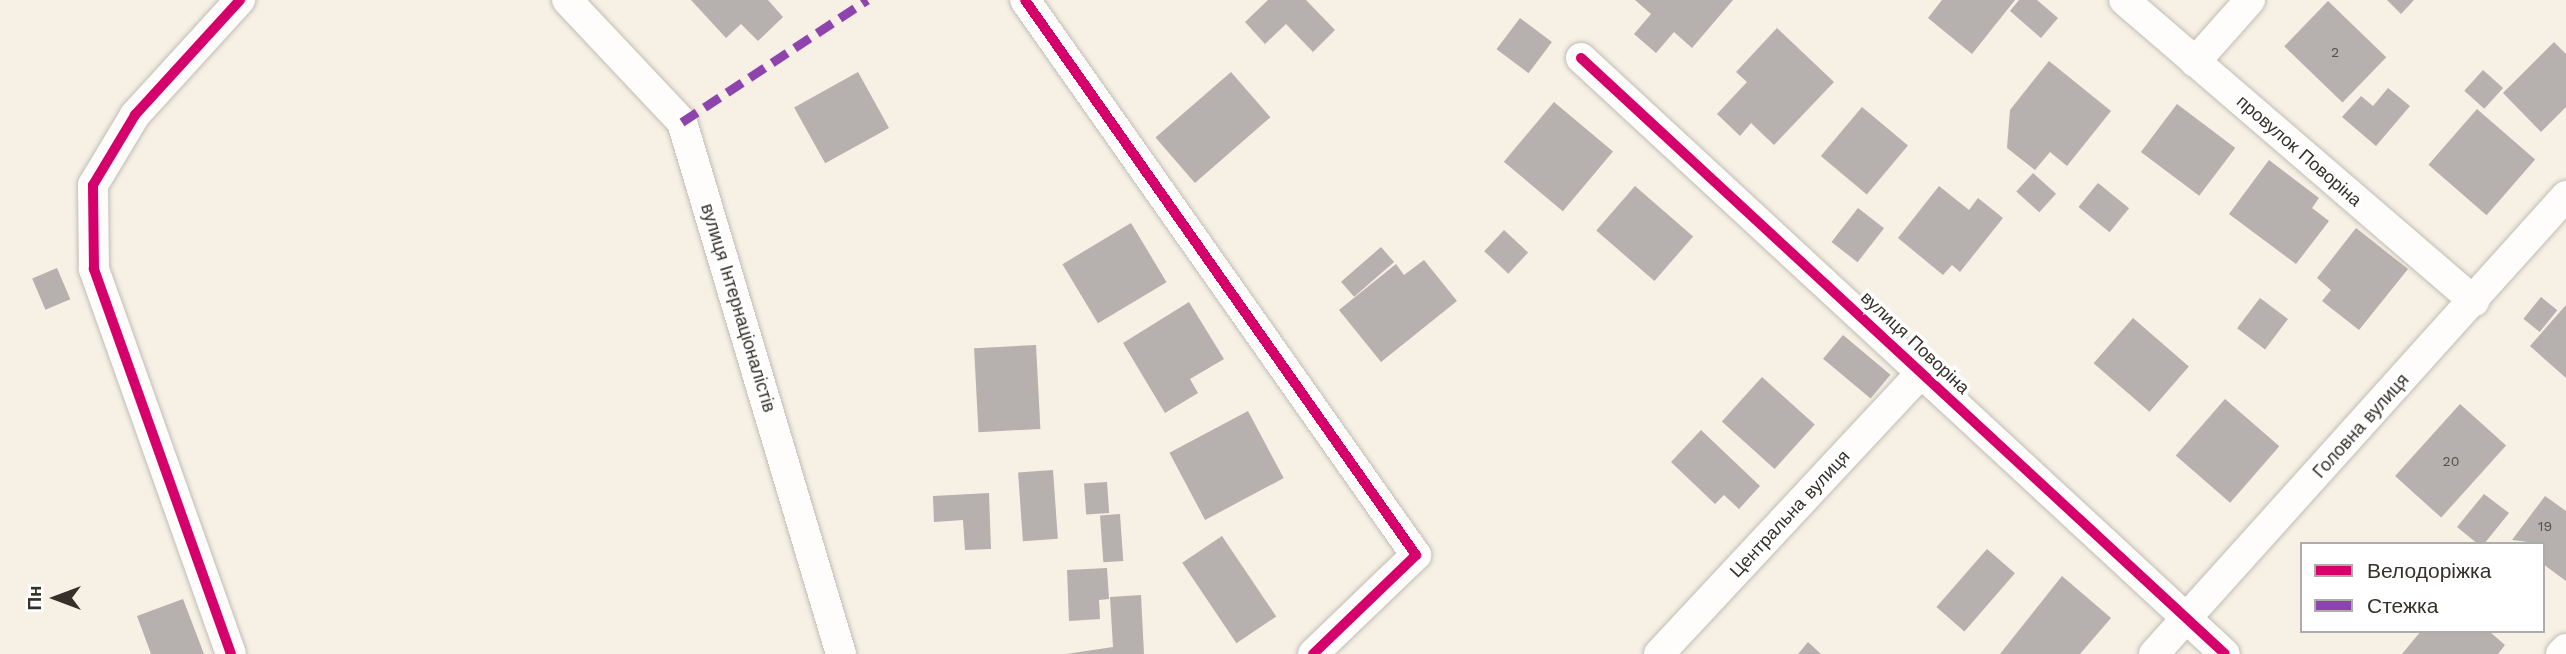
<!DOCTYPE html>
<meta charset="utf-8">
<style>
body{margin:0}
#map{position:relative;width:2566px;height:654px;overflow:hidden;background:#f6f0e5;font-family:"Work Sans",sans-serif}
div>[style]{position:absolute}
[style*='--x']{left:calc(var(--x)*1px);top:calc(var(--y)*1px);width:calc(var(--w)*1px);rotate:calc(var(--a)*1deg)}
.building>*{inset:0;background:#b6b0ae;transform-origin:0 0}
.roads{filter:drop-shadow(0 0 2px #c2bdb4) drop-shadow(0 0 2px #c2bdb4)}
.street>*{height:30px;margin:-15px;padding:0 15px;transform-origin:15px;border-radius:15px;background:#fefdfb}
.quiet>*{height:9px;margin-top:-4.5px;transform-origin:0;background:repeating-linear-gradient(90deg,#8e44ad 0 18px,transparent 0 27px)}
.cycleway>*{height:10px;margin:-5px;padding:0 5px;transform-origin:5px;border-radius:5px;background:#d6006c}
span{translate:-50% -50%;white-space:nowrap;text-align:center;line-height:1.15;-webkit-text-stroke:7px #fff;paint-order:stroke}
.number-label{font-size:14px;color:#55504a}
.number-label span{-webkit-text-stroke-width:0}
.street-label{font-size:18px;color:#353029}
.legend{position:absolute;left:2300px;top:542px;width:245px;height:91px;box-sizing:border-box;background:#fff;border:2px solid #aeaca9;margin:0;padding:9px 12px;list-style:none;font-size:21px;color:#353029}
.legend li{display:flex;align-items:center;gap:14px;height:35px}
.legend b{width:35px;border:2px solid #aeaca9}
.north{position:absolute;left:21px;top:563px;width:70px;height:70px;-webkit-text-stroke:5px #fff;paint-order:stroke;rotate:270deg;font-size:19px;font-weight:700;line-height:28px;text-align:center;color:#353029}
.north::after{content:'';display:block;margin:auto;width:24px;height:32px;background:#353029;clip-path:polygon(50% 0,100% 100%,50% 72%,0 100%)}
</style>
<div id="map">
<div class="building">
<div style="clip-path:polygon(691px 0,768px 0,783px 17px,758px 41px,741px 24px,726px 38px)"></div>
<div style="clip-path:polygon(1268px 0,1306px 0,1335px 30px,1313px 52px,1286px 24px,1265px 44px,1245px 22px)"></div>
<div style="clip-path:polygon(1635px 0,1733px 0,1692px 48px,1674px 32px,1656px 53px,1634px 34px,1651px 14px)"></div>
<div style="clip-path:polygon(1942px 0,2015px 0,1972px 54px,1928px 18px)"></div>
<div style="clip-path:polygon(2019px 0,2037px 0,2058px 18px,2041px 38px,2010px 11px)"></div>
<div style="clip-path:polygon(2387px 0,2414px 0,2401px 14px)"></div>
<div style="left:2328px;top:1px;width:81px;height:63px;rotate:44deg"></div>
<div style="left:1520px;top:18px;width:40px;height:39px;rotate:37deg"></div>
<div style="clip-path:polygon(1777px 28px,1834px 82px,1774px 145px,1751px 123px,1740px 136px,1717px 114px,1747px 82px,1736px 72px)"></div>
<div style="clip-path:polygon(2554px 42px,2566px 54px,2566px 107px,2541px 132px,2503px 93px)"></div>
<div style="clip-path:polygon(2049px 61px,2111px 111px,2067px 166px,2050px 152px,2035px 170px,2007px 148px,2010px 110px)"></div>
<div style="left:2483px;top:70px;width:27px;height:28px;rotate:42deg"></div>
<div style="left:858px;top:72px;width:64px;height:73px;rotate:61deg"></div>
<div style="left:1231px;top:72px;width:60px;height:100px;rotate:49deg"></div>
<div style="clip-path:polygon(2388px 88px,2410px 106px,2376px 146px,2342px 117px,2361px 96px,2373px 106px)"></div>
<div style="left:1554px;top:102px;width:77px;height:78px;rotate:40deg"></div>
<div style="left:2177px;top:104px;width:73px;height:60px;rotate:37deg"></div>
<div style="left:1862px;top:107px;width:60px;height:64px;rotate:40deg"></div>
<div style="left:2477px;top:109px;width:77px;height:74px;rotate:41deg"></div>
<div style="clip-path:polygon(2269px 160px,2319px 198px,2312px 208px,2329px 221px,2296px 264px,2229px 214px)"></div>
<div style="left:2033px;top:173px;width:31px;height:25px;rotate:42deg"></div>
<div style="left:2098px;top:183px;width:40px;height:31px;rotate:39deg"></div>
<div style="left:1635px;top:186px;width:77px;height:59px;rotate:41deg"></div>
<div style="clip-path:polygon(1939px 186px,1969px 210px,1978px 198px,2003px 218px,1960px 272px,1952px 265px,1943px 275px,1898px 238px)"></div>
<div style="left:1858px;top:208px;width:33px;height:43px;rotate:38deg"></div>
<div style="left:1131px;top:223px;width:69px;height:80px;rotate:59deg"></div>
<div style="clip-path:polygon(2356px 228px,2408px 269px,2359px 330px,2322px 301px,2331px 290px,2317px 278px)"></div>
<div style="left:1504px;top:230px;width:33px;height:29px;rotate:43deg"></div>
<div style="left:1381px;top:247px;width:20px;height:53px;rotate:49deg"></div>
<div style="clip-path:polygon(1424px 260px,1457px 301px,1381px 362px,1339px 310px,1396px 264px,1404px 275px)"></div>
<div style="left:57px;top:268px;width:34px;height:27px;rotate:67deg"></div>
<div style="left:2541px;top:297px;width:21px;height:28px;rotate:39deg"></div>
<div style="left:2260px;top:298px;width:35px;height:38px;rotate:37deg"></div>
<div style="clip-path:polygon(1189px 302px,1224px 359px,1190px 379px,1198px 393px,1165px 413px,1123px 343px)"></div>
<div style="clip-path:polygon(2566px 305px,2566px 378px,2530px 346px)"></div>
<div style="left:2133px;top:318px;width:74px;height:60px;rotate:41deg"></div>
<div style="left:1843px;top:335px;width:62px;height:31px;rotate:40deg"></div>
<div style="left:1036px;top:345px;width:84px;height:62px;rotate:87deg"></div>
<div style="left:1762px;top:377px;width:71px;height:60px;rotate:42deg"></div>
<div style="left:2225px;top:399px;width:72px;height:75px;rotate:41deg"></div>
<div style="left:2460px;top:404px;width:62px;height:97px;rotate:42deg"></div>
<div style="left:1248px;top:411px;width:76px;height:89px;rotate:62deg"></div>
<div style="clip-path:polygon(1701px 430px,1760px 486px,1739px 509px,1724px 495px,1715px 504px,1671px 462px)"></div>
<div style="left:1053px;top:470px;width:69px;height:35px;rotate:86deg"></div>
<div style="left:1107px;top:482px;width:31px;height:23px;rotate:86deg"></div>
<div style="clip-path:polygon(989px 493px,991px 549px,965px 550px,963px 520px,934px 522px,933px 496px)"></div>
<div style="clip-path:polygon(2484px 494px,2509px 513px,2484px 544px,2478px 544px,2457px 527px)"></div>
<div style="clip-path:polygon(2545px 496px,2566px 511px,2566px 581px,2543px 564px,2543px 544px,2512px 540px)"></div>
<div style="left:1120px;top:514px;width:47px;height:20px;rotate:86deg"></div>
<div style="left:1222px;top:536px;width:97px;height:48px;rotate:56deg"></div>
<div style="left:1987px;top:549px;width:37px;height:77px;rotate:41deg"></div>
<div style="clip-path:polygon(1107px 568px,1109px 599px,1099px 600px,1100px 619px,1069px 621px,1067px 570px)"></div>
<div style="clip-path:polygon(2062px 576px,2111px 618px,2080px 654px,2000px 654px)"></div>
<div style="clip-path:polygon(1141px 595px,1144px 654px,1066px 654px,1113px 647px,1110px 597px)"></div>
<div style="clip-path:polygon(183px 599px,204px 654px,151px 654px,137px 616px)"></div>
<div style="clip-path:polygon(2421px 631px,2489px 631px,2505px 645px,2498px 654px,2402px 654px)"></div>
<div style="clip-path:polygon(1808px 642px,1821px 654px,1798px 654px)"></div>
</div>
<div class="roads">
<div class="street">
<div style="--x:567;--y:0;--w:168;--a:46.7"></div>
<div style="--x:682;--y:122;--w:555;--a:73.36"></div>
<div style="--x:1025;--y:0;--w:679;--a:54.84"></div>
<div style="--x:1416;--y:555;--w:143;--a:136.1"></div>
<div style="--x:2124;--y:0;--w:462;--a:40.7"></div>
<div style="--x:1581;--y:58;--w:877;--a:42.78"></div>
<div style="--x:2195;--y:62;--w:83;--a:-48.4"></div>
<div style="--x:231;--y:654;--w:409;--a:-109.6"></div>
<div style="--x:94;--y:269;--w:84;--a:-90.7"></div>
<div style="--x:93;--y:185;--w:82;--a:-59"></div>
<div style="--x:135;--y:115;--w:156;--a:-47.6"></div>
<div style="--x:1659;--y:654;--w:384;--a:-47"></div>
<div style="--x:2154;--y:654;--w:616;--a:-48.03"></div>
<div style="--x:2561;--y:654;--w:7;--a:-45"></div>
</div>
</div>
<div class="quiet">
<div style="--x:682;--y:122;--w:222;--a:-33.4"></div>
</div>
<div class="cycleway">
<div style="--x:1025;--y:0;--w:679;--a:54.84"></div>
<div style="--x:1416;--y:555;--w:143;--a:136.1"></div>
<div style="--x:1581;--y:58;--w:877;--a:42.78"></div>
<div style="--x:231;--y:654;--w:409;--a:-109.6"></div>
<div style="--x:94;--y:269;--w:84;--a:-90.7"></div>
<div style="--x:93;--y:185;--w:82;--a:-59"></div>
<div style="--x:135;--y:115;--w:156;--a:-47.6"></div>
</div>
<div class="number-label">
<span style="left:2335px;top:52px">2</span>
<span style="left:2451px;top:461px">20</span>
<span style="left:2545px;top:526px">19</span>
</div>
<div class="street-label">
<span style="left:2299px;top:151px;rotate:41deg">провулок Поворіна</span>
<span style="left:738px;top:308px;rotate:73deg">вулиця Інтернаціоналістів</span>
<span style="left:1915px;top:343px;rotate:43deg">вулиця Поворіна</span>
<span style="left:2361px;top:426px;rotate:-48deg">Головна вулиця</span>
<span style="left:1790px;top:514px;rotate:-47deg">Центральна вулиця</span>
</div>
<ul class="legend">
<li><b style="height:9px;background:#d6006c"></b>Велодоріжка</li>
<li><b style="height:9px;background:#8e44ad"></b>Стежка</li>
</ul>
<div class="north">Пн</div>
</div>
